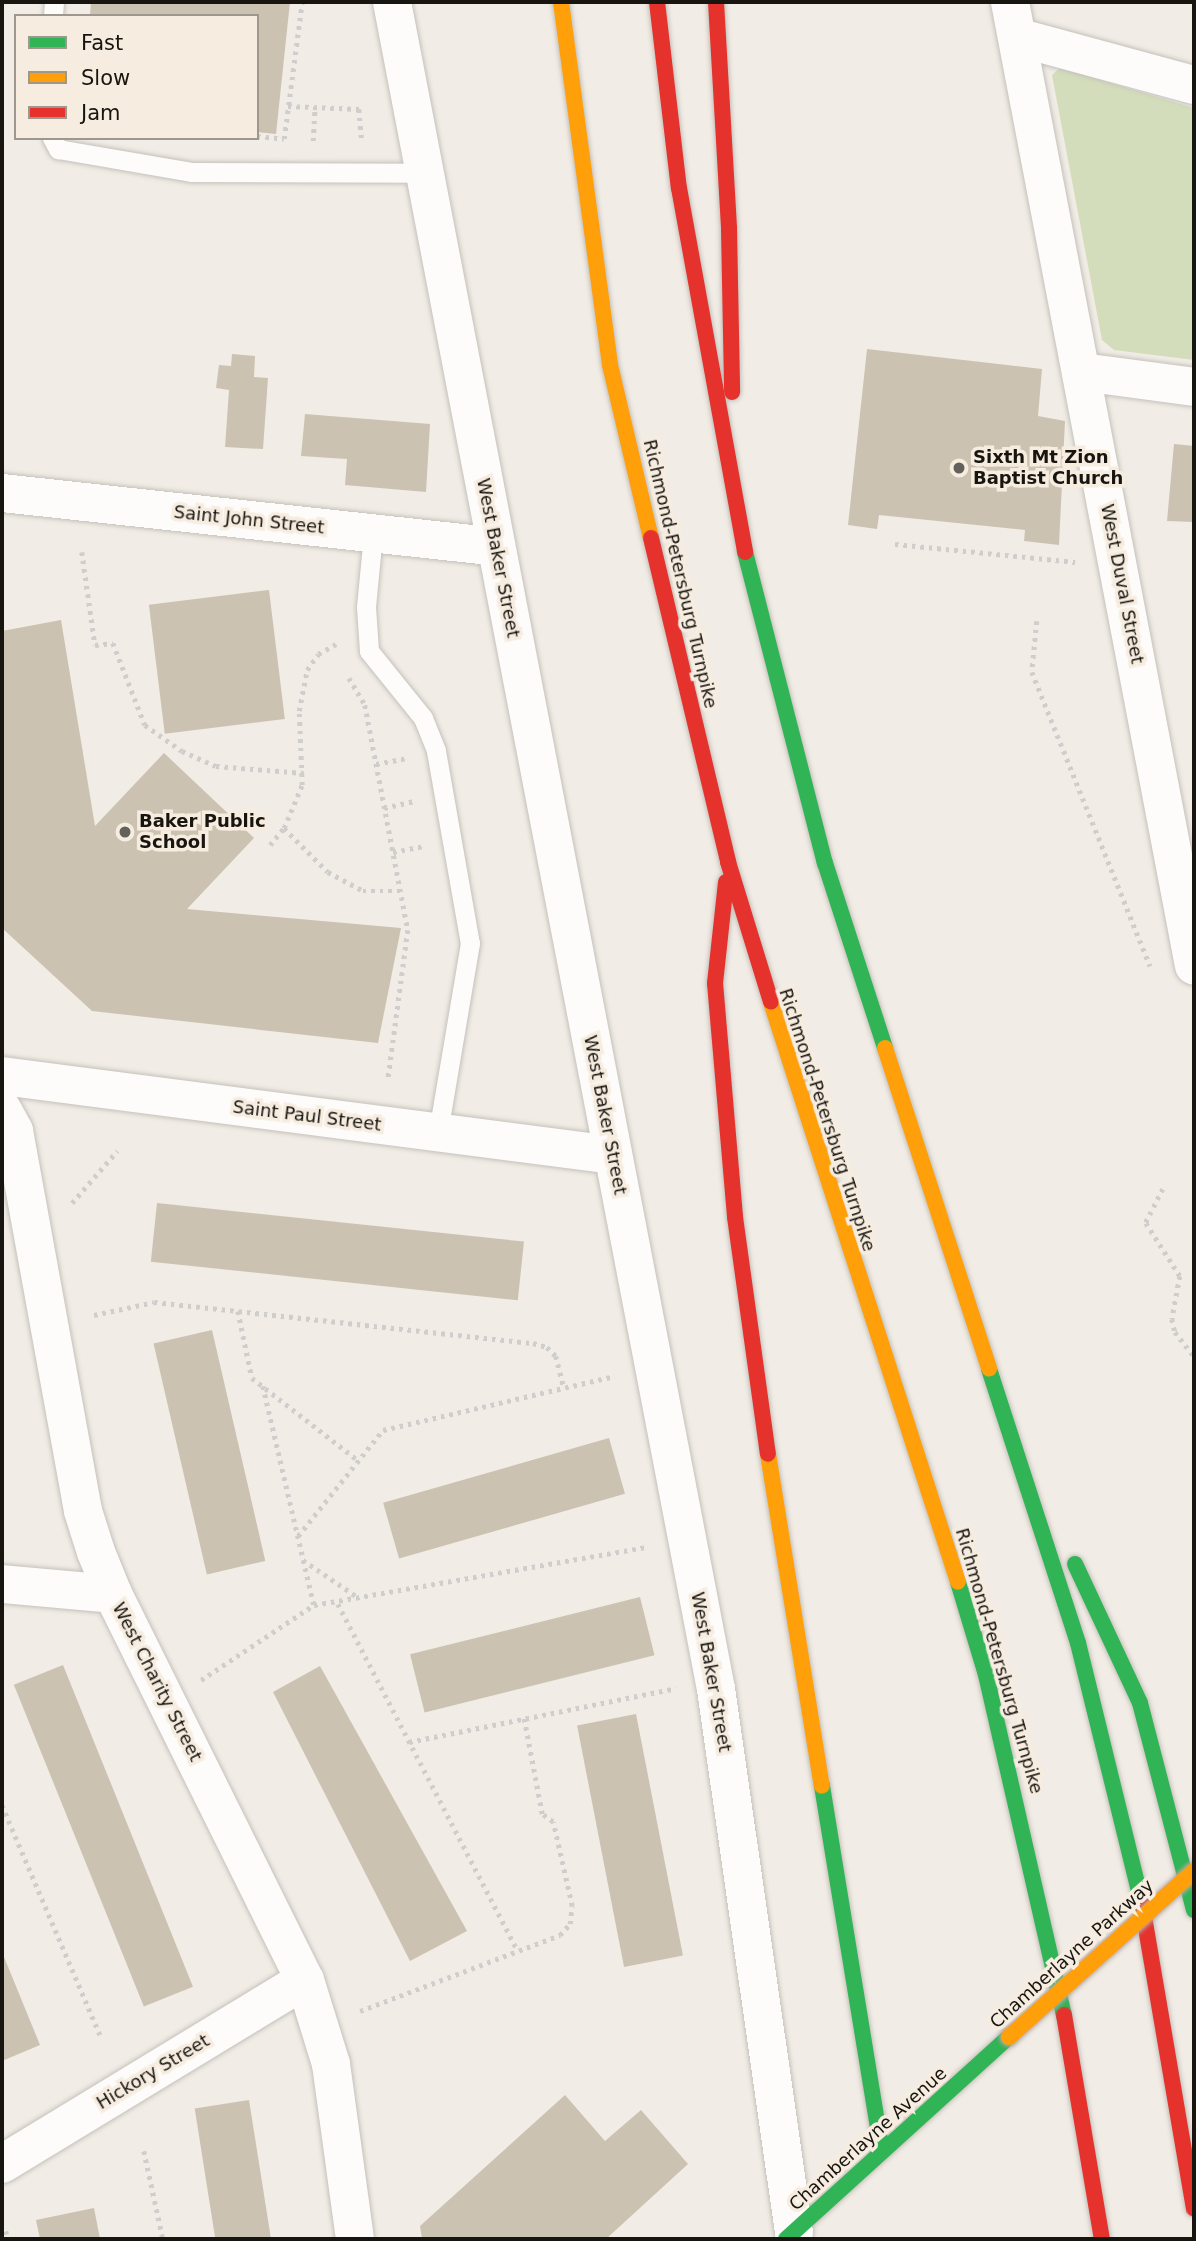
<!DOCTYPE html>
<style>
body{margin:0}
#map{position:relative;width:1196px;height:2241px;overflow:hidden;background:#f1ece5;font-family:"DejaVu Sans",sans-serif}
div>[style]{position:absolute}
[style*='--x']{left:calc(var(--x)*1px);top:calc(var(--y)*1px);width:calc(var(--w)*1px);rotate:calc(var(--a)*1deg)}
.green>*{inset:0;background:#d3ddbb}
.building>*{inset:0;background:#ccc2b1;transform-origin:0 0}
.path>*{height:4.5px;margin-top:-2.25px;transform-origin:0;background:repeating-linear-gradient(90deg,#d0cecc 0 3.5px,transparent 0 8.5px)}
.roads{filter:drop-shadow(0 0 2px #c4c1bb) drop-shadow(0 0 2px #c4c1bb)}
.lane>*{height:19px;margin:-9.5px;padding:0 9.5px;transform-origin:9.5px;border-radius:9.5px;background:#fdfcfb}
.street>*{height:38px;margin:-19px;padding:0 19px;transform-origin:19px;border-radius:19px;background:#fdfcfb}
.fast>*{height:16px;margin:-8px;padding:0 8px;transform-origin:8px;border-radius:8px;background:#30b455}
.slow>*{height:16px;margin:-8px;padding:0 8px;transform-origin:8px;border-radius:8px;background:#ff9f0a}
.jam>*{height:16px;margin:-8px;padding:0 8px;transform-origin:8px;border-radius:8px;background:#e5322d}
.bridges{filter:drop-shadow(0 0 2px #b9a8a3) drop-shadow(0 0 2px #b9a8a3)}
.slow-bridge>*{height:16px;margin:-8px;padding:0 8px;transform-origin:8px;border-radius:8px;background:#ff9f0a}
.dots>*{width:19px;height:19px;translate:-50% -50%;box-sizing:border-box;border:4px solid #f6ede0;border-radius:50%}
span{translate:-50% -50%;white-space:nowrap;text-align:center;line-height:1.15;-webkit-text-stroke:7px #f6ede0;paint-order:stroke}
.poi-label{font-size:18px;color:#181510;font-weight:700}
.left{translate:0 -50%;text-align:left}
.street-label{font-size:18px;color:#181510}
.frame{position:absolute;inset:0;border:4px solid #181510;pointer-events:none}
.legend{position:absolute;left:14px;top:14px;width:245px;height:126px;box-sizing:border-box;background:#f6ede0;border:2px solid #9d978d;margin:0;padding:9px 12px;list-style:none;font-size:21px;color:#181510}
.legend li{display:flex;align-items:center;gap:14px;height:35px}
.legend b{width:35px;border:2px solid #9d978d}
</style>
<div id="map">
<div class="green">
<div style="clip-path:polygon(1060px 68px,1194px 108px,1194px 360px,1114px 350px,1102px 340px,1052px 75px)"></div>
</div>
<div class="building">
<div style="clip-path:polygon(91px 2px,290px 2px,276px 134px,257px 132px,257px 16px,90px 16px)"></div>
<div style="clip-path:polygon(867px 349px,1042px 369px,1038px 416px,1065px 421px,1059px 545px,1024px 541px,1025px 530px,879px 515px,877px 529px,848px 525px)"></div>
<div style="clip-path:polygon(232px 354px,255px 356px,254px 377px,268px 378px,263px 449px,225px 447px,229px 390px,216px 388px,219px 365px,231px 366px)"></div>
<div style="clip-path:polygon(305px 414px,430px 424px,426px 492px,345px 485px,347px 459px,301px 456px)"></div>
<div style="clip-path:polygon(1174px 444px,1194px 446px,1194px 522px,1167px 521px)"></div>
<div style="left:269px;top:590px;width:130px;height:121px;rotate:83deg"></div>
<div style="clip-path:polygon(61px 620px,95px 826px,164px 753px,254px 838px,187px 909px,401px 928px,378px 1043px,92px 1011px,2px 928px,2px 631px)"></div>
<div style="left:157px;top:1203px;width:369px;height:59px;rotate:6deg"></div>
<div style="left:212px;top:1330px;width:237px;height:60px;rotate:77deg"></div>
<div style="left:609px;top:1438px;width:58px;height:235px;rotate:74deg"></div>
<div style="left:640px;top:1597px;width:60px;height:237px;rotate:76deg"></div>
<div style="left:63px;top:1665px;width:347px;height:53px;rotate:68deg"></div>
<div style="clip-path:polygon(320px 1666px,467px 1931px,410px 1961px,273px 1692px)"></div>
<div style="left:636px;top:1714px;width:246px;height:60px;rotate:79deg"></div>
<div style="clip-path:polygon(2px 1952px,40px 2045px,2px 2061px)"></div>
<div style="clip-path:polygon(565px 2095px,605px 2141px,641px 2110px,688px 2164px,606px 2239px,422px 2239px,420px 2226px)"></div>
<div style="left:249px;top:2100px;width:141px;height:55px;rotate:81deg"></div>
<div style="clip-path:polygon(94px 2208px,100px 2239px,40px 2239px,36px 2220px)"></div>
</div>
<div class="path">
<div style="--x:288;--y:106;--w:71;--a:2.4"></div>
<div style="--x:359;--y:109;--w:33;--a:85"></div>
<div style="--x:257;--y:136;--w:27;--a:6"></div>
<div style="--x:284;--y:139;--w:138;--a:-82.5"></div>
<div style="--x:313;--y:141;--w:34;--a:-87"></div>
<div style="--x:895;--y:544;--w:181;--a:5.7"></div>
<div style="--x:82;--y:552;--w:94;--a:82"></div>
<div style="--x:95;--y:645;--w:18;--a:-6"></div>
<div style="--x:113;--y:643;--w:88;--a:68.7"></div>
<div style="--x:145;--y:725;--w:45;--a:35.1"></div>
<div style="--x:182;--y:751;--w:37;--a:24"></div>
<div style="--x:216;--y:766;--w:88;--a:4.5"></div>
<div style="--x:1037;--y:621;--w:51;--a:95.6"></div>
<div style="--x:1032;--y:672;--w:317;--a:68.1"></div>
<div style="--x:349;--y:678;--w:31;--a:59"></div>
<div style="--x:365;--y:705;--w:229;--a:79.2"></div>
<div style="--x:408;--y:930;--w:150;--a:97.6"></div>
<div style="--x:376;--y:764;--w:31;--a:-11"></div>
<div style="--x:384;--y:808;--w:31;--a:-13"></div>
<div style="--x:284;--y:828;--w:62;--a:45"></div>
<div style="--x:328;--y:872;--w:40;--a:28"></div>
<div style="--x:363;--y:891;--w:38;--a:0"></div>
<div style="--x:270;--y:845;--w:22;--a:-51"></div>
<div style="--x:284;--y:828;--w:47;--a:-67.3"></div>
<div style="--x:302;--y:785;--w:74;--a:-92.3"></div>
<div style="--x:299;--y:711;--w:42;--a:-79"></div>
<div style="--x:307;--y:670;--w:19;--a:-55"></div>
<div style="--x:318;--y:654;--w:23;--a:-29"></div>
<div style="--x:393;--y:852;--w:31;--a:-11"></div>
<div style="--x:1163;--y:1189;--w:38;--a:117"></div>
<div style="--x:1146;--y:1223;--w:63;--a:57.3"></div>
<div style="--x:1180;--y:1276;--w:44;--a:100.5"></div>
<div style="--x:1172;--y:1319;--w:13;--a:77"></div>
<div style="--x:1175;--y:1332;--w:31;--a:52"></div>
<div style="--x:72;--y:1203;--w:69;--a:-49.1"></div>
<div style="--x:238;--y:1311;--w:68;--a:78.2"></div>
<div style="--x:252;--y:1378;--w:135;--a:37.8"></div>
<div style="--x:94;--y:1315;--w:61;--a:-12.2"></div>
<div style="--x:154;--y:1302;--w:381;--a:6.2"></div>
<div style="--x:533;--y:1343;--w:15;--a:16"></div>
<div style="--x:547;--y:1347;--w:13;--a:45"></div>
<div style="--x:556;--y:1356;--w:33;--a:76"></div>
<div style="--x:263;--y:1386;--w:225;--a:76.9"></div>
<div style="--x:298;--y:1536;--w:136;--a:-51.3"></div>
<div style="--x:383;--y:1430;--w:238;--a:-13.1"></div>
<div style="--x:303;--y:1560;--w:68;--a:34.2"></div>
<div style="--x:338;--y:1604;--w:390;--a:62.6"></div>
<div style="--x:201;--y:1680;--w:136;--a:-33.6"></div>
<div style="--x:314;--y:1605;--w:338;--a:-9.9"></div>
<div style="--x:409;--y:1742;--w:272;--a:-11.4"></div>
<div style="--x:2;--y:1805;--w:250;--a:66.9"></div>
<div style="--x:360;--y:2011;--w:214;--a:-20.8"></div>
<div style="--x:560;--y:1935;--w:15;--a:-48"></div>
<div style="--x:570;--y:1924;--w:18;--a:-84"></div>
<div style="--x:572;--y:1906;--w:86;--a:-102.7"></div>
<div style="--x:553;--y:1822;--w:14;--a:-144"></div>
<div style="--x:542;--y:1814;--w:97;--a:-100.7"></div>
<div style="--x:144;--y:2151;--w:90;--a:77.8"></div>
<div style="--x:6;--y:2231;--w:8;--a:76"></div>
</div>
<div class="roads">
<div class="lane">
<div style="--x:53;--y:16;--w:14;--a:-86"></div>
<div style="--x:52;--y:138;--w:13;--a:61"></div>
<div style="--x:58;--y:149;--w:135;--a:9.8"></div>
<div style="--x:191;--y:172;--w:234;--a:0.2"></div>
<div style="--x:373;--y:534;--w:73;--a:95.5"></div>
<div style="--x:366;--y:607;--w:44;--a:86.1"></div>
<div style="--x:369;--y:651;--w:86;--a:51.1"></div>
<div style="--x:423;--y:718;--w:35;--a:68"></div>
<div style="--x:436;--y:751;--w:195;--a:80"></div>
<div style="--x:470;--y:943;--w:192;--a:99.6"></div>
</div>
<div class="street">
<div style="--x:392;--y:2;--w:1718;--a:79.13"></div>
<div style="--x:716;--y:1689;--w:549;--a:81.83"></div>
<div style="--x:1010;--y:2;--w:981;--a:79.19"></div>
<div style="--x:1017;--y:37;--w:183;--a:15.2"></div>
<div style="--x:1082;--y:372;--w:113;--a:7.6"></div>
<div style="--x:2;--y:493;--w:497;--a:6.2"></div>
<div style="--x:2;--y:1076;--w:616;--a:7.37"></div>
<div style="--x:2;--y:1109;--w:25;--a:61"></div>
<div style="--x:14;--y:1131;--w:386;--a:79.7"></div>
<div style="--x:83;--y:1511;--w:43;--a:72.4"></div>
<div style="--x:96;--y:1552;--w:45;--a:68"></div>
<div style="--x:113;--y:1594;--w:431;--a:63.6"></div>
<div style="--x:305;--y:1980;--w:88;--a:72.8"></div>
<div style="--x:331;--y:2064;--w:177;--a:82.2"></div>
<div style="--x:2;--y:1584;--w:111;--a:5.1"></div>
<div style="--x:2;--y:2164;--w:354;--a:-31.3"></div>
</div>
<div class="fast">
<div style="--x:745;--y:552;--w:321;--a:75.6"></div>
<div style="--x:825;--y:863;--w:194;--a:72"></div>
<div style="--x:989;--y:1369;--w:288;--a:72"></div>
<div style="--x:1078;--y:1643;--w:264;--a:76.2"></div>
<div style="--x:1075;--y:1564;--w:153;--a:64.9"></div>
<div style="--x:1140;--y:1703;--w:214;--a:75.4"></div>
<div style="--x:958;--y:1582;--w:97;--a:73.2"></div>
<div style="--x:986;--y:1675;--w:349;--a:77.1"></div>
<div style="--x:822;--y:1786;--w:370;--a:80.7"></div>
<div style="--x:786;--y:2239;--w:301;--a:-42.2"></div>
</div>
<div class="slow">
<div style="--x:561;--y:2;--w:366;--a:82.3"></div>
<div style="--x:610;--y:365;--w:178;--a:76.7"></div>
<div style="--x:771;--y:1002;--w:609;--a:72.13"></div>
<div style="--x:885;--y:1048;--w:337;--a:72"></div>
<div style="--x:768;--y:1454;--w:336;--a:80.8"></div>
</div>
<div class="jam">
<div style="--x:657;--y:2;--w:187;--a:83.3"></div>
<div style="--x:679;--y:188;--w:370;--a:79.7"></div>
<div style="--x:716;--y:2;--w:227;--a:86.7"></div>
<div style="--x:729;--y:229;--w:163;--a:88.9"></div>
<div style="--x:651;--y:538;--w:333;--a:76.6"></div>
<div style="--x:728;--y:862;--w:146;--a:72.9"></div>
<div style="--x:726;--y:882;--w:102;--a:96.2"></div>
<div style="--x:715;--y:983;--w:235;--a:85.1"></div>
<div style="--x:735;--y:1217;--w:239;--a:82.1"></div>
<div style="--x:1141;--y:1899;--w:314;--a:80.3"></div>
<div style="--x:1064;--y:2015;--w:227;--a:80.4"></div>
</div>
</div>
<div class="bridges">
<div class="slow-bridge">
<div style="--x:1009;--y:2037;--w:249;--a:-41.9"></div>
</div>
</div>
<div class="dots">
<div style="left:959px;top:468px;background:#64605b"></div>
<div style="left:125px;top:832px;background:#64605b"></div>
</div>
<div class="poi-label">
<span class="left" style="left:973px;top:468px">Sixth Mt Zion<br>Baptist Church</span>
<span class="left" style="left:139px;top:832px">Baker Public<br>School</span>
</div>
<div class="street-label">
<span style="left:249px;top:520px;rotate:6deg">Saint John Street</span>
<span style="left:498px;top:558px;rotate:79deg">West Baker Street</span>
<span style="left:680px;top:574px;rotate:77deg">Richmond-Petersburg Turnpike</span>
<span style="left:1122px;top:584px;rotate:79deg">West Duval Street</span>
<span style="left:605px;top:1115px;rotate:79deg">West Baker Street</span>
<span style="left:307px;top:1116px;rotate:7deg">Saint Paul Street</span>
<span style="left:827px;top:1120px;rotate:72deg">Richmond-Petersburg Turnpike</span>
<span style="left:999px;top:1661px;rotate:74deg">Richmond-Petersburg Turnpike</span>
<span style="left:711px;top:1672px;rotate:80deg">West Baker Street</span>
<span style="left:157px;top:1682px;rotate:63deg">West Charity Street</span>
<span style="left:1072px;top:1954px;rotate:-42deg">Chamberlayne Parkway</span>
<span style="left:153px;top:2072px;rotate:-31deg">Hickory Street</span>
<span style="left:868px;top:2139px;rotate:-42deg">Chamberlayne Avenue</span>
</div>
<div class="frame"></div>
<ul class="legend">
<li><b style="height:9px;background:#30b455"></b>Fast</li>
<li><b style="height:9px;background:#ff9f0a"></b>Slow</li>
<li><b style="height:9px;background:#e5322d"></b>Jam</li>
</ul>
</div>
